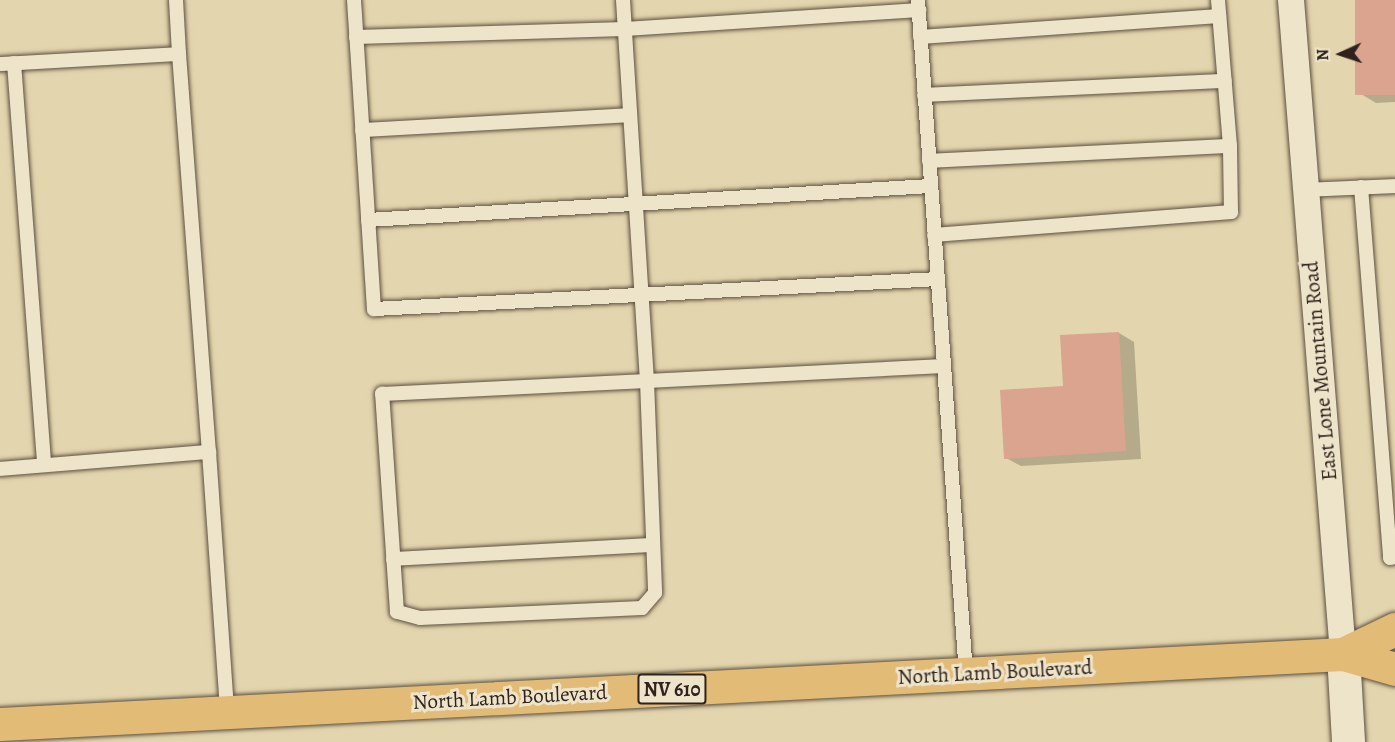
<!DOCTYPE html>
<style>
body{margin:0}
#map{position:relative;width:1395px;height:742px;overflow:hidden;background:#e3d6ae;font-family:Alegreya,serif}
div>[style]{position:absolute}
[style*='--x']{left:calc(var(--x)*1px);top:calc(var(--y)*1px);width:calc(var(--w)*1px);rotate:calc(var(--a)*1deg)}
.shadow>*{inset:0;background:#0003}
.building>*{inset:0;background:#daa48e;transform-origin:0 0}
.roads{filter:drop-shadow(0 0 2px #5d4f40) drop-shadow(0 0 2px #5d4f40)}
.lane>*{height:14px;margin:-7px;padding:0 7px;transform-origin:7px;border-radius:7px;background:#ede4ca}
.street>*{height:26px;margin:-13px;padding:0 13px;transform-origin:13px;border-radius:13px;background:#ede4ca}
.secondary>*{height:33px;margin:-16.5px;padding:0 16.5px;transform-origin:16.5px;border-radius:16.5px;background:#ede4ca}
.primary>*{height:33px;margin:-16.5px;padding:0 16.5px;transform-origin:16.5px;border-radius:16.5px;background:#e2bb77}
span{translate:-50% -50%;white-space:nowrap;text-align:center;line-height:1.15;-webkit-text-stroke:6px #ede4ca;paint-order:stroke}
.shield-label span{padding:2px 4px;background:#ede4ca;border:2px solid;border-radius:4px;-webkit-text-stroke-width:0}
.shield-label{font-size:20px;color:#30221c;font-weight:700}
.street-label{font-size:21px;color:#30221c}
.north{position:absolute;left:1311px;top:24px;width:60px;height:60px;-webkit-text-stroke:4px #ede4ca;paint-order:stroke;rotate:267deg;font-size:16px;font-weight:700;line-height:24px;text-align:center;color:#30221c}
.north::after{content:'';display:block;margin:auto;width:21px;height:27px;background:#30221c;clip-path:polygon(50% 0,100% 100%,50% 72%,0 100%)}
</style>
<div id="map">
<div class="shadow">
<div style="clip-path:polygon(1357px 0,1395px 0,1395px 102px,1376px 103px,1361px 94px)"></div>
<div style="clip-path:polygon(1119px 333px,1134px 342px,1141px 459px,1021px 466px,1006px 458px,1065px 387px)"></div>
</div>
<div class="building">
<div style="left:1355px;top:0;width:40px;height:95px"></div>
<div style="clip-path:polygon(1119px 332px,1126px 451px,1004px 459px,1000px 390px,1063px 386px,1060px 335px)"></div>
</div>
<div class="roads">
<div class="lane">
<div style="--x:176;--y:0;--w:54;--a:86.8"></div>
<div style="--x:354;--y:0;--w:310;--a:86.3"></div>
<div style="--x:374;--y:309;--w:565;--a:-3.04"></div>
<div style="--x:623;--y:0;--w:382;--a:86.4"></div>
<div style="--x:647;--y:381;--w:212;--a:87.8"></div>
<div style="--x:655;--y:593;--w:20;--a:131"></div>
<div style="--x:642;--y:608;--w:222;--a:177.4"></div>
<div style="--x:420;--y:618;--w:24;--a:-165"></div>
<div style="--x:397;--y:612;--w:219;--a:-93.9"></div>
<div style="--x:382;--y:394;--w:265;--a:-2.8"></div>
<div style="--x:647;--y:381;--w:297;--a:-2.9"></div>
<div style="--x:918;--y:0;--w:676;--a:85.93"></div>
<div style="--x:356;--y:37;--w:269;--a:-1.7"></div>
<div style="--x:625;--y:29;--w:295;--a:-3.7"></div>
<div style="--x:920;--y:37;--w:300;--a:-4"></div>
<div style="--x:14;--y:63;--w:403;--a:85.7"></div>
<div style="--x:0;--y:64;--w:179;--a:-3.2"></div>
<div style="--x:179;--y:54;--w:399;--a:85.7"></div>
<div style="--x:924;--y:95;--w:301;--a:-2.7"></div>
<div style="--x:362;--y:130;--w:268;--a:-3.2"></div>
<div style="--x:929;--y:161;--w:301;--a:-2.9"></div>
<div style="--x:1230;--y:146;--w:146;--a:-94.7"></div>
<div style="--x:1361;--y:187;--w:372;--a:85.5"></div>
<div style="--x:1390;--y:558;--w:5;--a:-11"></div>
<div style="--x:1305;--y:190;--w:90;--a:-2.5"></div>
<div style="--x:368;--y:220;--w:564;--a:-3.46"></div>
<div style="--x:934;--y:235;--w:298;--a:-4.4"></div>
<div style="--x:1231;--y:212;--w:66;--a:-90.9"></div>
<div style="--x:0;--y:469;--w:210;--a:-4.7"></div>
<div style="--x:209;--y:452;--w:261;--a:86"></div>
<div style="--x:393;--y:559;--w:260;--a:-3.1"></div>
</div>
<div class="street">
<div style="--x:1291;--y:0;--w:656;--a:85.45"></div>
</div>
<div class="secondary">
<div style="--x:1343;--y:654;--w:88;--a:86.7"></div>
</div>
<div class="primary">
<div style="--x:1343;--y:654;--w:58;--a:-25.7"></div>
<div style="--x:0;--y:724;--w:1345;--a:-2.98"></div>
<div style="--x:1343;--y:654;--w:54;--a:16.1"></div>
</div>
</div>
<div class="shield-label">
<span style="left:672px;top:689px">NV 610</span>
</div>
<div class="street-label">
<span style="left:1320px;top:371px;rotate:-95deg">East Lone Mountain Road</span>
<span style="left:995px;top:672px;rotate:-3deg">North Lamb Boulevard</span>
<span style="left:510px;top:697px;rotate:-3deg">North Lamb Boulevard</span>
</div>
<div class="north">N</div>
</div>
